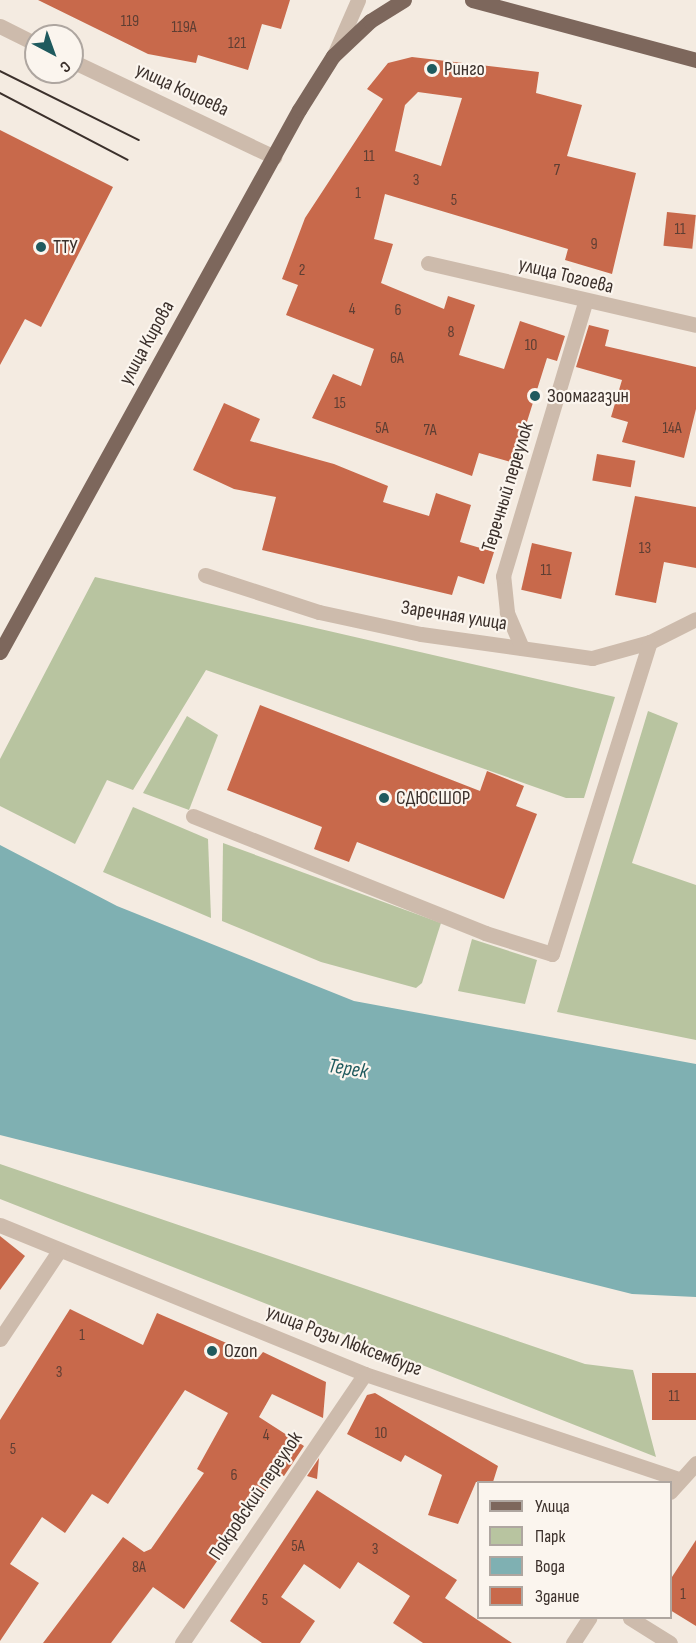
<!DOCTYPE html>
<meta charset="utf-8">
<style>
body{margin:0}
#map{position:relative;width:696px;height:1643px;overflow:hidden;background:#f4ebe1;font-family:"Sofia Sans Condensed",sans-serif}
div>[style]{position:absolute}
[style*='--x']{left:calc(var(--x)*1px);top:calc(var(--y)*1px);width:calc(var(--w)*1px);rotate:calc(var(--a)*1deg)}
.green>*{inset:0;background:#b8c4a0}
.water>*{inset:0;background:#7fb0b2}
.building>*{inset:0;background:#c8694b;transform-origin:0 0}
.minor>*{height:15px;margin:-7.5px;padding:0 7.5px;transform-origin:7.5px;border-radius:7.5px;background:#cdbbac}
.major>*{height:15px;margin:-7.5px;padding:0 7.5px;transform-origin:7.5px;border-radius:7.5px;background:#7d675c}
.tram>*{height:1.5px;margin:-0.75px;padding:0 0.75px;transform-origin:0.75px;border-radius:0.75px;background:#3b302b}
.dots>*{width:16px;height:16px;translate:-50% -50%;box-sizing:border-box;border:3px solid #fbf5ee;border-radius:50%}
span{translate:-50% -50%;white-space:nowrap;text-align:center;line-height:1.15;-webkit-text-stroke:4.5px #fbf5ee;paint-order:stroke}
.number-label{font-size:16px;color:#5e3e33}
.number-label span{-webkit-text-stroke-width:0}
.poi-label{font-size:20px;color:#3b302b}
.left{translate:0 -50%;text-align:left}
.street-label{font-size:20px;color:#3b302b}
.water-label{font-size:21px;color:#1f5a5e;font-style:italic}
.legend{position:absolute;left:477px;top:1481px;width:195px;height:138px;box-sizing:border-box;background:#fbf5ee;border:2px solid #aea6a0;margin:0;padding:8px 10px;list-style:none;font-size:18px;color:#3b302b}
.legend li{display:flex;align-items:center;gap:12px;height:30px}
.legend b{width:30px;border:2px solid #aea6a0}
.north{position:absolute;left:24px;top:24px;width:60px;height:60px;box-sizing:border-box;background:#fbf5ee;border:2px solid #aea6a0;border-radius:50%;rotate:139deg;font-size:16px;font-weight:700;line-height:24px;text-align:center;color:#3b302b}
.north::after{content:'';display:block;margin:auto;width:21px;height:27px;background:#1f5a5e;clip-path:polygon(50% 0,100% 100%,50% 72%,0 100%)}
</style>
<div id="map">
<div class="green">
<div style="clip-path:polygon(95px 577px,615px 697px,584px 798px,566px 798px,206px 670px,133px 790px,107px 780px,75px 844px,0 806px,0 759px)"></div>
<div style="clip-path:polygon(648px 711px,678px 723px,632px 863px,696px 885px,696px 1040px,557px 1012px)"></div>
<div style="clip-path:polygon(187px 716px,218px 735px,189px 810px,143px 793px)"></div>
<div style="clip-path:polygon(133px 807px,208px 839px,211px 918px,103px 872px)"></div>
<div style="clip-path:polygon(223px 843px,441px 923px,422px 983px,416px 988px,321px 962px,222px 921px)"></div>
<div style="clip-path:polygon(472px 939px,537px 960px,525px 1004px,458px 991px)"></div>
<div style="clip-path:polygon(0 1164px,585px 1364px,633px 1370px,656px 1457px,0 1199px)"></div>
</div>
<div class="water">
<div style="clip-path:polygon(0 845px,117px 906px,354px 1001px,696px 1064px,696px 1297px,632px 1294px,0 1135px)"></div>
</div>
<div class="building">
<div style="clip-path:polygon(38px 0,290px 0,281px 29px,262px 24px,248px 70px,198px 55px,196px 63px,148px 54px)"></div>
<div style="clip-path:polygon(evenodd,412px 57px,539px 72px,536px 93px,582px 105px,567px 156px,636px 173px,612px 274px,565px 260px,568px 249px,385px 194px,374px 239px,393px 244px,381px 283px,444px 309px,448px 296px,475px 305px,459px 355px,504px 369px,520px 321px,565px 336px,557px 361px,547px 358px,514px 463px,479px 453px,472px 476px,312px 418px,333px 374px,361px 386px,374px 349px,286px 315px,298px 285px,282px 279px,305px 218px,383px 99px,367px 89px,388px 63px,412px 57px,418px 92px,462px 98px,441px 166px,395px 151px,405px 105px,418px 92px)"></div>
<div style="clip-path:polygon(0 130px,113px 187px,41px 327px,25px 319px,0 365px)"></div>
<div style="left:667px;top:212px;width:29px;height:34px;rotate:6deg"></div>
<div style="clip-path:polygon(589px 325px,609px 330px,605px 346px,696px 367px,696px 409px,684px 458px,622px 442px,628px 422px,611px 417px,622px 380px,576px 367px)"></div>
<div style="clip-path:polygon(224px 403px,260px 419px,250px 441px,334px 464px,388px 486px,383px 502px,429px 516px,436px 493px,471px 505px,460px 542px,494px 552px,484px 584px,458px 576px,452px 595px,262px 550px,276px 497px,234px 489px,193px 470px)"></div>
<div style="left:597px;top:454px;width:39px;height:27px;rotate:10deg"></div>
<div style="clip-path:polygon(635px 496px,696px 507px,696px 568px,664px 562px,656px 603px,615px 595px)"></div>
<div style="left:532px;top:543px;width:41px;height:48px;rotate:13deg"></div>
<div style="clip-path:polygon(260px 705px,480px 791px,487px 771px,524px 786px,516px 806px,537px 814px,504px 899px,357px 842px,349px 862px,314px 849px,322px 827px,227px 790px)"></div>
<div style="clip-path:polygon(0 1236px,25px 1256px,0 1290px)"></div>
<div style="clip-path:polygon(70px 1309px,143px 1345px,157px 1313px,259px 1357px,263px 1352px,326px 1382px,323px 1418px,272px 1394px,259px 1417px,304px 1446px,284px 1476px,278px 1473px,184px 1609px,153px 1587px,111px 1643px,43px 1643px,123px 1537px,144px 1552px,151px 1549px,204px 1473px,197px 1469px,228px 1413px,185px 1390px,108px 1504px,92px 1494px,65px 1533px,42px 1517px,10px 1564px,39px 1583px,0 1641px,0 1420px)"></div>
<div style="left:696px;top:1373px;width:47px;height:44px;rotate:90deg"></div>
<div style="clip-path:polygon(375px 1393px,498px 1466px,493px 1482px,476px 1482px,458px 1524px,428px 1515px,442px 1475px,405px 1455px,401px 1462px,347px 1434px,367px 1395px)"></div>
<div style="clip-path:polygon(319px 1458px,317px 1479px,307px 1476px)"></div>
<div style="clip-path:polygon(317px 1490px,457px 1580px,445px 1598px,512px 1643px,423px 1643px,393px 1623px,410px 1596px,358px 1562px,340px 1589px,304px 1564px,281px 1597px,315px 1621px,300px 1643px,262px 1643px,230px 1621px)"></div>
<div style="clip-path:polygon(696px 1540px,696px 1626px,670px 1610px,670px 1580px)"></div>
</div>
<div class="minor">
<div style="--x:0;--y:26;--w:40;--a:26.6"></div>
<div style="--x:334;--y:55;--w:60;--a:-66.4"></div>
<div style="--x:72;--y:61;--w:224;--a:25.4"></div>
<div style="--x:428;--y:263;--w:275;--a:13"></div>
<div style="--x:205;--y:575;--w:120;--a:18"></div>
<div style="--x:319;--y:612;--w:104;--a:12.2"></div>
<div style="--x:421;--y:634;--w:173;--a:8"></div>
<div style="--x:592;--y:658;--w:60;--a:-15.4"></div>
<div style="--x:650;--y:642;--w:51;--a:-26.6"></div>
<div style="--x:522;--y:648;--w:39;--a:-113"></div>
<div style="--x:507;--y:612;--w:36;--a:-96"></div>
<div style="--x:503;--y:576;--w:285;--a:-73.3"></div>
<div style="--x:193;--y:816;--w:315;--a:21.8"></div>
<div style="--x:485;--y:933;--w:70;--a:17.4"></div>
<div style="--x:552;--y:954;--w:327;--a:-72.6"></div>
<div style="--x:0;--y:1225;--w:394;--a:22.2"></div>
<div style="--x:365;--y:1374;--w:331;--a:18.5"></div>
<div style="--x:0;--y:1339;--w:106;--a:-56.2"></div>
<div style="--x:670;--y:1492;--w:39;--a:-48"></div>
<div style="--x:630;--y:1618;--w:47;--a:32"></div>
<div style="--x:182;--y:1643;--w:325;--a:-55.8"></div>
<div style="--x:573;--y:1643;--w:30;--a:-57"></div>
</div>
<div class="major">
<div style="--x:472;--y:0;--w:232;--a:15"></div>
<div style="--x:0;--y:652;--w:619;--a:-61.12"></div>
<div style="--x:299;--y:110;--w:64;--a:-57.8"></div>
<div style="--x:333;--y:56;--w:51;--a:-43.4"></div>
<div style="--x:370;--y:21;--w:40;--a:-32"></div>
</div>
<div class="tram">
<div style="--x:0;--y:71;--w:155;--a:26.4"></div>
<div style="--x:0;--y:93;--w:144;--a:27.6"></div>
</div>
<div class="dots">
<div style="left:432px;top:69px;background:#1f5a5e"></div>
<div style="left:41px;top:247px;background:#1f5a5e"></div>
<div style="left:535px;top:396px;background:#1f5a5e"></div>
<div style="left:384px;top:798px;background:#1f5a5e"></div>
<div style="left:212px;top:1351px;background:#1f5a5e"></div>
</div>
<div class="number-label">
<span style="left:130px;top:22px">119</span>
<span style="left:184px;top:28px">119А</span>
<span style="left:237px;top:44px">121</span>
<span style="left:369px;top:157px">11</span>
<span style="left:557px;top:171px">7</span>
<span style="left:416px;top:181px">3</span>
<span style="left:358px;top:194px">1</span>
<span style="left:454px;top:201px">5</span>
<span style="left:680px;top:230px">11</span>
<span style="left:594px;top:245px">9</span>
<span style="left:302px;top:271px">2</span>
<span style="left:352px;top:310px">4</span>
<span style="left:398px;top:311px">6</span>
<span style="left:451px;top:333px">8</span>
<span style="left:531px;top:346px">10</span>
<span style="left:397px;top:359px">6А</span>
<span style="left:340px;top:404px">15</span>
<span style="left:382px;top:429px">5А</span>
<span style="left:672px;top:429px">14А</span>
<span style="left:430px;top:431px">7А</span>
<span style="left:645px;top:549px">13</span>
<span style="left:546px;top:571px">11</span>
<span style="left:82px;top:1336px">1</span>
<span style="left:59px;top:1373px">3</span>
<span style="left:674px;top:1397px">11</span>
<span style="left:381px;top:1434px">10</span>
<span style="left:266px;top:1436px">4</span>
<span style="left:13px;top:1450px">5</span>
<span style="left:234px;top:1476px">6</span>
<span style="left:298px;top:1547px">5А</span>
<span style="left:375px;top:1550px">3</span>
<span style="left:139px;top:1568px">8А</span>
<span style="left:683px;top:1595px">1</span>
<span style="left:265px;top:1601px">5</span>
</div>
<div class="poi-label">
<span class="left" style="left:444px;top:69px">Ринго</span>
<span class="left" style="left:53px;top:247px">ТТУ</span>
<span class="left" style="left:547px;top:396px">Зоомагазин</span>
<span class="left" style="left:396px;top:798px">СДЮСШОР</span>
<span class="left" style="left:224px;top:1351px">Ozon</span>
</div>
<div class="street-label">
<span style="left:182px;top:90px;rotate:25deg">улица Коцоева</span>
<span style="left:566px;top:276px;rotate:14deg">улица Тогоева</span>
<span style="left:147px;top:343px;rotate:-61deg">улица Кирова</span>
<span style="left:508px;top:487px;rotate:-73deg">Теречный переулок</span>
<span style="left:454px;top:616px;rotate:9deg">Заречная улица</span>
<span style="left:344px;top:1341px;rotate:21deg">улица Розы Люксембург</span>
<span style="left:256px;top:1496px;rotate:-56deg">Покровский переулок</span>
</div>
<div class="water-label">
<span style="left:348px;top:1069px;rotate:9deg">Терек</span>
</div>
<ul class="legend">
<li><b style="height:8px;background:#7d675c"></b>Улица</li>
<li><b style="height:16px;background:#b8c4a0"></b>Парк</li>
<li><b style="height:16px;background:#7fb0b2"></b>Вода</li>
<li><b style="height:16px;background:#c8694b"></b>Здание</li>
</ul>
<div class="north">С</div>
</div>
